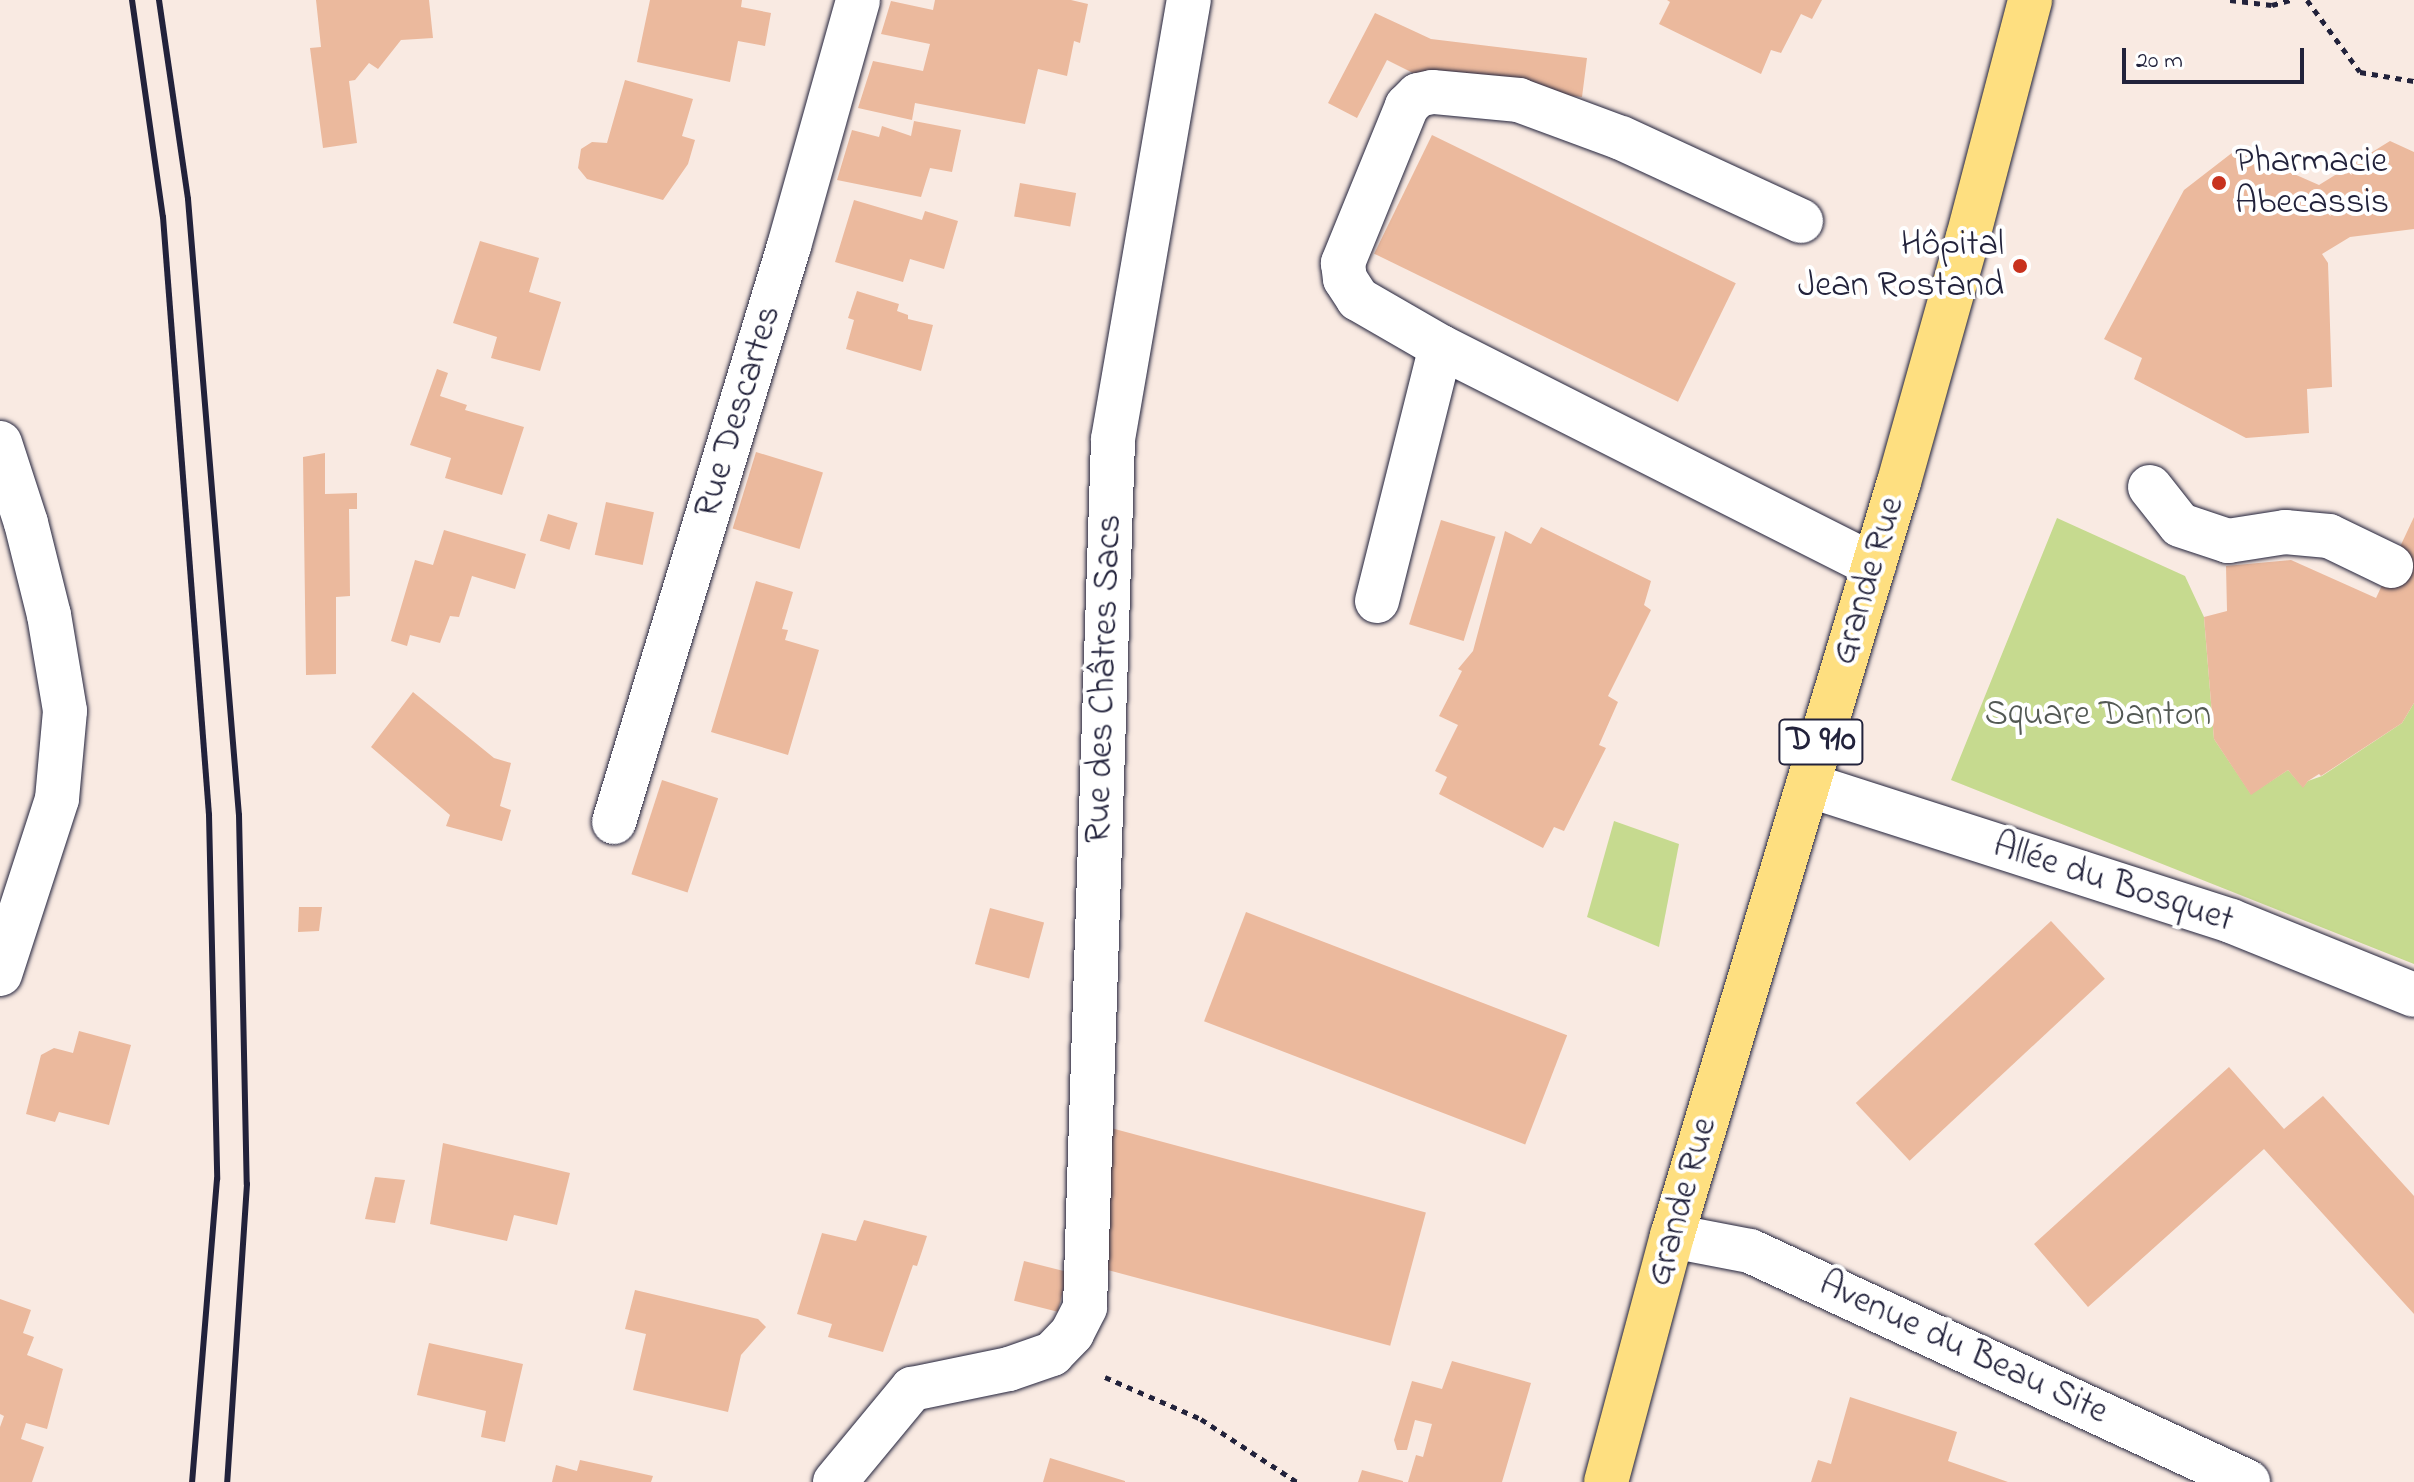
<!DOCTYPE html>
<meta charset="utf-8">
<style>
body{margin:0}
#map{position:relative;width:2414px;height:1482px;overflow:hidden;background:#f9eae2;font-family:"Indie Flower",sans-serif}
div>[style]{position:absolute}
[style*='--x']{left:calc(var(--x)*1px);top:calc(var(--y)*1px);width:calc(var(--w)*1px);rotate:calc(var(--a)*1deg)}
.green>*{inset:0;background:#c6da8f}
.building>*{inset:0;background:#ebb99d;transform-origin:0 0}
.path>*{height:5px;margin-top:-2.5px;transform-origin:0;background:repeating-linear-gradient(90deg,#22223b 0 6px,transparent 0 12px)}
.roads{filter:drop-shadow(0 0 2px #22223b) drop-shadow(0 0 2px #22223b)}
.minor>*{height:44px;margin:-22px;padding:0 22px;transform-origin:22px;border-radius:22px;background:#fff}
.major>*{height:44px;margin:-22px;padding:0 22px;transform-origin:22px;border-radius:22px;background:#fedf80}
.rail>*{height:6px;margin:-3px;padding:0 3px;transform-origin:3px;border-radius:3px;background:#22223b}
.dots>*{width:22px;height:22px;translate:-50% -50%;box-sizing:border-box;border:4px solid #fff;border-radius:50%}
span{translate:-50% -50%;white-space:nowrap;text-align:center;line-height:1.15;-webkit-text-stroke:8px #fff;paint-order:stroke}
.shield-label span{padding:2px 6px;background:#fff;border:2px solid;border-radius:6px;-webkit-text-stroke-width:0}
.shield-label{font-size:34px;color:#22223b;font-weight:700}
.poi-label{font-size:36px;color:#22223b}
.left{translate:0 -50%;text-align:left}
.right{translate:-100% -50%;text-align:right}
.street-label{font-size:36px;color:#22223b}
.park-label{font-size:36px;color:#535954}
.scale{position:absolute;left:2122px;top:48px;width:182px;height:36px;box-sizing:border-box;border:4px solid #22223b;border-top:0;padding-left:10px;font-size:24px;line-height:28px;white-space:nowrap;color:#22223b;-webkit-text-stroke:6px #fff;paint-order:stroke}
</style>
<div id="map">
<div class="green">
<div style="clip-path:polygon(2057px 518px,2185px 576px,2204px 617px,2214px 739px,2251px 794px,2288px 770px,2303px 787px,2308px 781px,2322px 776px,2402px 723px,2414px 703px,2414px 964px,1951px 780px)"></div>
<div style="clip-path:polygon(1614px 821px,1679px 844px,1659px 947px,1587px 917px)"></div>
</div>
<div class="building">
<div style="clip-path:polygon(316px 0,429px 0,433px 38px,401px 40px,378px 69px,369px 63px,355px 80px,349px 81px,357px 143px,323px 148px,310px 48px,321px 47px)"></div>
<div style="clip-path:polygon(650px 0,742px 0,741px 7px,771px 13px,765px 46px,738px 41px,730px 82px,637px 62px)"></div>
<div style="clip-path:polygon(935px 0,1071px 0,1088px 4px,1080px 43px,1074px 41px,1067px 76px,1038px 69px,1025px 124px,915px 103px,912px 120px,858px 108px,873px 61px,923px 71px,930px 44px,881px 34px,891px 1px,933px 10px)"></div>
<div style="clip-path:polygon(1667px 0,1822px 0,1812px 19px,1801px 14px,1781px 53px,1771px 50px,1761px 74px,1659px 24px,1670px 2px)"></div>
<div style="clip-path:polygon(1375px 13px,1431px 39px,1587px 58px,1582px 97px,1433px 83px,1387px 60px,1357px 118px,1328px 103px)"></div>
<div style="clip-path:polygon(625px 80px,693px 99px,682px 136px,695px 140px,688px 164px,663px 200px,587px 179px,578px 168px,581px 149px,592px 142px,607px 143px)"></div>
<div style="clip-path:polygon(914px 121px,961px 130px,952px 172px,930px 168px,921px 197px,837px 180px,852px 130px,879px 137px,882px 126px,911px 136px)"></div>
<div style="left:1432px;top:135px;width:338px;height:132px;rotate:26deg"></div>
<div style="clip-path:polygon(2390px 141px,2414px 152px,2414px 229px,2350px 237px,2322px 254px,2328px 263px,2332px 387px,2307px 389px,2309px 433px,2246px 438px,2134px 379px,2142px 358px,2104px 339px,2184px 190px,2237px 149px,2319px 185px)"></div>
<div style="left:1020px;top:183px;width:57px;height:34px;rotate:10deg"></div>
<div style="clip-path:polygon(854px 200px,922px 220px,925px 211px,958px 221px,944px 269px,910px 259px,903px 282px,835px 262px)"></div>
<div style="clip-path:polygon(480px 241px,539px 258px,529px 292px,561px 302px,540px 371px,491px 358px,497px 337px,453px 323px)"></div>
<div style="clip-path:polygon(857px 291px,899px 304px,897px 311px,908px 315px,908px 319px,933px 325px,921px 371px,846px 349px,854px 320px,848px 318px)"></div>
<div style="clip-path:polygon(437px 369px,448px 373px,440px 396px,467px 405px,465px 410px,524px 427px,502px 495px,445px 478px,451px 458px,410px 445px)"></div>
<div style="left:756px;top:452px;width:70px;height:80px;rotate:17deg"></div>
<div style="clip-path:polygon(325px 453px,325px 494px,357px 493px,357px 509px,349px 509px,350px 596px,336px 597px,336px 674px,306px 675px,303px 457px)"></div>
<div style="left:606px;top:502px;width:49px;height:54px;rotate:12deg"></div>
<div style="left:548px;top:514px;width:31px;height:28px;rotate:17deg"></div>
<div style="clip-path:polygon(2414px 517px,2414px 703px,2402px 723px,2321px 776px,2319px 774px,2308px 781px,2303px 788px,2288px 770px,2251px 795px,2214px 739px,2204px 617px,2227px 611px,2226px 566px,2291px 560px,2376px 598px)"></div>
<div style="left:1441px;top:520px;width:57px;height:109px;rotate:17deg"></div>
<div style="clip-path:polygon(1541px 527px,1651px 581px,1644px 605px,1651px 610px,1608px 696px,1618px 702px,1599px 745px,1606px 748px,1564px 831px,1554px 827px,1543px 848px,1439px 794px,1447px 777px,1435px 771px,1458px 725px,1439px 716px,1462px 671px,1458px 669px,1473px 651px,1505px 531px,1531px 544px)"></div>
<div style="clip-path:polygon(444px 530px,526px 554px,515px 589px,472px 576px,459px 617px,450px 616px,440px 643px,410px 635px,407px 646px,391px 641px,415px 560px,433px 565px)"></div>
<div style="clip-path:polygon(756px 581px,793px 592px,782px 629px,788px 630px,785px 640px,819px 650px,788px 755px,711px 732px)"></div>
<div style="clip-path:polygon(413px 692px,494px 758px,511px 763px,500px 806px,511px 810px,502px 841px,446px 826px,450px 815px,371px 747px)"></div>
<div style="left:662px;top:780px;width:59px;height:99px;rotate:18deg"></div>
<div style="clip-path:polygon(299px 907px,322px 907px,319px 931px,298px 932px)"></div>
<div style="left:990px;top:908px;width:56px;height:58px;rotate:15deg"></div>
<div style="left:1246px;top:912px;width:344px;height:117px;rotate:21deg"></div>
<div style="left:2051px;top:921px;width:79px;height:267px;rotate:47deg"></div>
<div style="clip-path:polygon(79px 1031px,131px 1045px,109px 1125px,59px 1112px,55px 1122px,26px 1114px,41px 1055px,54px 1048px,73px 1053px)"></div>
<div style="clip-path:polygon(2229px 1067px,2284px 1129px,2323px 1096px,2414px 1196px,2414px 1314px,2264px 1149px,2088px 1307px,2034px 1244px)"></div>
<div style="left:1111px;top:1128px;width:326px;height:138px;rotate:15deg"></div>
<div style="clip-path:polygon(443px 1143px,570px 1173px,557px 1225px,514px 1215px,507px 1241px,430px 1224px)"></div>
<div style="clip-path:polygon(375px 1177px,405px 1180px,395px 1223px,365px 1219px)"></div>
<div style="clip-path:polygon(864px 1220px,927px 1236px,917px 1266px,913px 1265px,883px 1352px,828px 1337px,832px 1324px,797px 1314px,822px 1233px,856px 1241px)"></div>
<div style="left:1024px;top:1261px;width:45px;height:41px;rotate:14deg"></div>
<div style="clip-path:polygon(635px 1290px,758px 1319px,766px 1327px,741px 1355px,728px 1412px,633px 1390px,646px 1334px,625px 1329px)"></div>
<div style="clip-path:polygon(0 1299px,31px 1310px,23px 1333px,34px 1337px,27px 1355px,63px 1369px,47px 1429px,26px 1423px,21px 1439px,44px 1447px,32px 1482px,0 1482px,0 1427px,4px 1416px,0 1414px)"></div>
<div style="clip-path:polygon(429px 1343px,523px 1364px,505px 1442px,481px 1437px,486px 1411px,417px 1395px)"></div>
<div style="clip-path:polygon(1452px 1361px,1531px 1383px,1502px 1482px,1408px 1482px,1416px 1455px,1423px 1457px,1432px 1424px,1415px 1420px,1407px 1450px,1397px 1450px,1394px 1440px,1412px 1381px,1442px 1389px)"></div>
<div style="clip-path:polygon(1850px 1397px,1957px 1432px,1948px 1461px,2008px 1482px,1811px 1482px,1818px 1460px,1831px 1464px)"></div>
<div style="clip-path:polygon(1050px 1458px,1125px 1481px,1125px 1482px,1043px 1482px)"></div>
<div style="clip-path:polygon(580px 1460px,653px 1476px,651px 1482px,552px 1482px,556px 1465px,577px 1471px)"></div>
<div style="clip-path:polygon(1362px 1470px,1403px 1481px,1403px 1482px,1358px 1482px)"></div>
</div>
<div class="path">
<div style="--x:2230;--y:0;--w:42;--a:6.8"></div>
<div style="--x:2272;--y:5;--w:20;--a:-15"></div>
<div style="--x:2307;--y:0;--w:89;--a:53.6"></div>
<div style="--x:2360;--y:72;--w:55;--a:9.5"></div>
<div style="--x:1105;--y:1377;--w:105;--a:23.6"></div>
<div style="--x:1201;--y:1419;--w:115;--a:33.3"></div>
</div>
<div class="roads">
<div class="minor">
<div style="--x:1801;--y:221;--w:198;--a:-155.2"></div>
<div style="--x:1621;--y:138;--w:109;--a:-159.6"></div>
<div style="--x:1519;--y:100;--w:87;--a:-174.7"></div>
<div style="--x:1432;--y:92;--w:14;--a:168"></div>
<div style="--x:1418;--y:95;--w:16;--a:135"></div>
<div style="--x:1407;--y:106;--w:170;--a:112.2"></div>
<div style="--x:1343;--y:263;--w:16;--a:83"></div>
<div style="--x:1345;--y:279;--w:24;--a:57"></div>
<div style="--x:1358;--y:299;--w:96;--a:30"></div>
<div style="--x:1441;--y:347;--w:485;--a:26.8"></div>
<div style="--x:0;--y:443;--w:84;--a:72"></div>
<div style="--x:26;--y:523;--w:95;--a:76"></div>
<div style="--x:49;--y:615;--w:97;--a:80.5"></div>
<div style="--x:65;--y:711;--w:88;--a:95.2"></div>
<div style="--x:57;--y:799;--w:184;--a:108"></div>
<div style="--x:2150;--y:487;--w:48;--a:51.7"></div>
<div style="--x:2180;--y:525;--w:51;--a:18.4"></div>
<div style="--x:2228;--y:541;--w:58;--a:-9"></div>
<div style="--x:2285;--y:532;--w:44;--a:5.2"></div>
<div style="--x:2329;--y:536;--w:69;--a:25.8"></div>
<div style="--x:1377;--y:601;--w:262;--a:-75.9"></div>
<div style="--x:1808;--y:785;--w:444;--a:17.8"></div>
<div style="--x:2231;--y:921;--w:197;--a:22"></div>
<div style="--x:614;--y:822;--w:602;--a:-73.1"></div>
<div style="--x:789;--y:246;--w:255;--a:-74.3"></div>
<div style="--x:1672;--y:1236;--w:79;--a:10.9"></div>
<div style="--x:1750;--y:1251;--w:549;--a:24.88"></div>
<div style="--x:835;--y:1482;--w:121;--a:-50.4"></div>
<div style="--x:912;--y:1389;--w:99;--a:-11.7"></div>
<div style="--x:1009;--y:1369;--w:46;--a:-19.2"></div>
<div style="--x:1052;--y:1354;--w:29;--a:-46"></div>
<div style="--x:1072;--y:1333;--w:29;--a:-63"></div>
<div style="--x:1085;--y:1307;--w:868;--a:-88.15"></div>
<div style="--x:1113;--y:439;--w:446;--a:-80.2"></div>
</div>
<div class="major">
<div style="--x:1606;--y:1482;--w:255;--a:-75"></div>
<div style="--x:1672;--y:1236;--w:787;--a:-73.25"></div>
<div style="--x:1899;--y:482;--w:255;--a:-74.3"></div>
<div style="--x:1968;--y:237;--w:245;--a:-75.3"></div>
</div>
</div>
<div class="rail">
<div style="--x:132;--y:0;--w:219;--a:81.9"></div>
<div style="--x:163;--y:217;--w:600;--a:85.6"></div>
<div style="--x:209;--y:815;--w:364;--a:88.7"></div>
<div style="--x:217;--y:1179;--w:304;--a:94.7"></div>
<div style="--x:159;--y:0;--w:201;--a:81.7"></div>
<div style="--x:188;--y:199;--w:618;--a:85.27"></div>
<div style="--x:239;--y:815;--w:369;--a:88.8"></div>
<div style="--x:247;--y:1184;--w:299;--a:93.8"></div>
</div>
<div class="dots">
<div style="left:2219px;top:183px;background:#c8321e"></div>
<div style="left:2020px;top:266px;background:#c8321e"></div>
</div>
<div class="shield-label">
<span style="left:1821px;top:742px">D 910</span>
</div>
<div class="poi-label">
<span class="left" style="left:2235px;top:183px">Pharmacie<br>Abecassis</span>
<span class="right" style="left:2004px;top:266px">Hôpital<br>Jean Rostand</span>
</div>
<div class="street-label">
<span style="left:739px;top:412px;rotate:-73deg">Rue Descartes</span>
<span style="left:1869px;top:581px;rotate:-73deg">Grande Rue</span>
<span style="left:1105px;top:679px;rotate:-88deg">Rue des Châtres Sacs</span>
<span style="left:2113px;top:884px;rotate:18deg">Allée du Bosquet</span>
<span style="left:1683px;top:1202px;rotate:-74deg">Grande Rue</span>
<span style="left:1963px;top:1349px;rotate:25deg">Avenue du Beau Site</span>
</div>
<div class="park-label">
<span style="left:2098px;top:716px">Square Danton</span>
</div>
<div class="scale">20 m</div>
</div>
